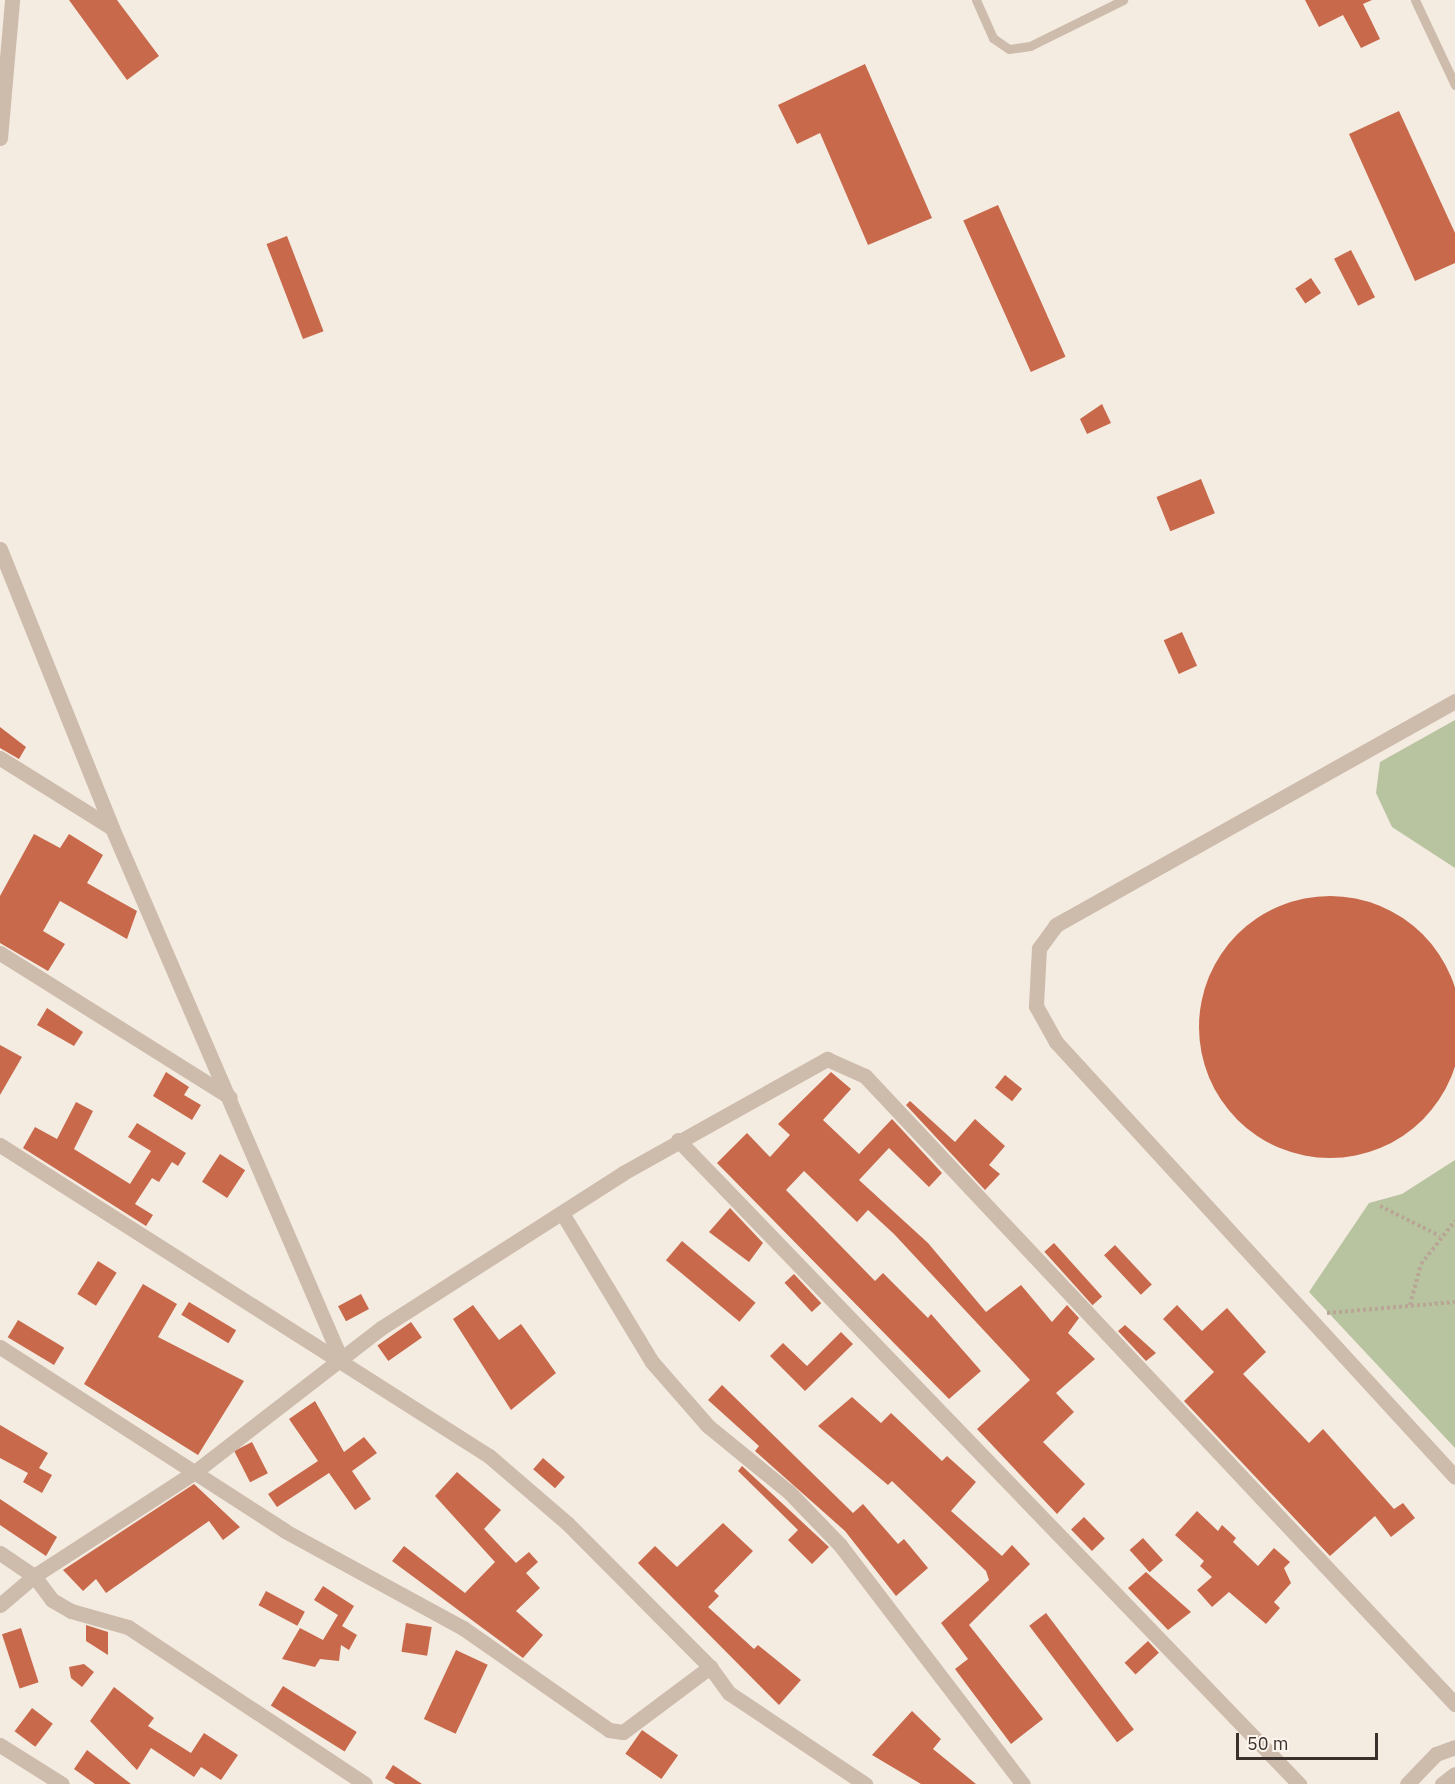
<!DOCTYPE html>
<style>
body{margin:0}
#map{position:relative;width:1455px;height:1784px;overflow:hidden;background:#f4ebe1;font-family:"IBM Plex Sans",sans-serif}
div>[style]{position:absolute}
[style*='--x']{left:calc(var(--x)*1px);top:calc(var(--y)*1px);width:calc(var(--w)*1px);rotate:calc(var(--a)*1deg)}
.green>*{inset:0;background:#b8c4a0}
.building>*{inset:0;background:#c8694b;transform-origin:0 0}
.round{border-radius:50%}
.path>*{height:4px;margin-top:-2px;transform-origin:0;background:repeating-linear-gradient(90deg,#b9a596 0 3px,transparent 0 6px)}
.lane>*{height:9px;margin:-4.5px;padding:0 4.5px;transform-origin:4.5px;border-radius:4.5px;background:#cdbbac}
.street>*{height:15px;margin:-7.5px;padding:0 7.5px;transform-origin:7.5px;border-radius:7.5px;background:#cdbbac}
span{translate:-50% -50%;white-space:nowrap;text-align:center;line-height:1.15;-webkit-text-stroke:6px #fbf5ee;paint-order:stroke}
.scale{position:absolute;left:1236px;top:1733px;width:142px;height:27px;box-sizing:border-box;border:3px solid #3b302b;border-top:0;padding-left:8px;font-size:18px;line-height:21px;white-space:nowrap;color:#3b302b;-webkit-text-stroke:4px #fbf5ee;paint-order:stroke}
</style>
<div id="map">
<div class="green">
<div style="clip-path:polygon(1455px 720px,1455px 868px,1392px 827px,1376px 793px,1380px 762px)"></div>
<div style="clip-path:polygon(1455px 1160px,1455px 1448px,1309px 1292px,1369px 1203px,1402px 1194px)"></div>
</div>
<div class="building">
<div style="clip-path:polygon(69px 0,117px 0,159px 56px,127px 80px)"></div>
<div style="clip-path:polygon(1305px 0,1372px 0,1363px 4px,1380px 39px,1361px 48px,1343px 15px,1319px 27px)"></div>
<div style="clip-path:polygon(865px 64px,932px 218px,868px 245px,820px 133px,797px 144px,778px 105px)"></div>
<div style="clip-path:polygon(1399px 111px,1455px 233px,1455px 263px,1415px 281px,1349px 134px)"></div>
<div style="left:998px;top:205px;width:166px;height:38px;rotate:66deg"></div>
<div style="left:287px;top:236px;width:102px;height:22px;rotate:69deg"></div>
<div style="left:1351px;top:250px;width:53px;height:19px;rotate:63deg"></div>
<div style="left:1311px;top:278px;width:18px;height:19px;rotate:56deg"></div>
<div style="clip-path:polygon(1102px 404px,1111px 423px,1087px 434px,1080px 419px)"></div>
<div style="left:1201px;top:479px;width:37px;height:48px;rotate:68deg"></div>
<div style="left:1182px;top:632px;width:37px;height:20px;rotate:66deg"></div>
<div style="clip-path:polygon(0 727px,26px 747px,19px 759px,0 748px)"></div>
<div style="clip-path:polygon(34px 834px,60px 848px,69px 834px,103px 855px,87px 883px,137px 911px,127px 939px,60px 901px,43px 931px,65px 944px,48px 971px,0 943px,0 896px)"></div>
<div class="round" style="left:1199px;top:896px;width:262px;height:262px"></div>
<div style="clip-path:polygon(47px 1008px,83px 1032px,74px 1046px,37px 1025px)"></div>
<div style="clip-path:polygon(0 1045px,22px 1057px,0 1095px)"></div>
<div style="clip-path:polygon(166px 1072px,189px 1087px,184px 1095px,201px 1105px,192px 1120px,153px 1096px)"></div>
<div style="clip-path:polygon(831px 1072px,851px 1089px,823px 1120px,859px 1154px,892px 1119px,942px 1173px,929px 1187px,889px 1148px,859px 1180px,928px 1243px,986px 1312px,1021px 1285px,1052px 1322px,1067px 1305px,1079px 1318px,1068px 1333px,1095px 1359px,1056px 1393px,1074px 1412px,1043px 1442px,1085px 1484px,1057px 1514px,977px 1429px,1030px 1380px,894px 1234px,868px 1210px,857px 1222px,804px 1171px,786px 1190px,875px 1281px,883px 1273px,928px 1318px,931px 1314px,981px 1371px,949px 1399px,717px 1163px,747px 1133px,770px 1157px,790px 1135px,778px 1124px)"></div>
<div style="left:1005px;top:1075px;width:22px;height:16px;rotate:39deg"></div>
<div style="clip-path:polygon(910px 1101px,955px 1142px,975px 1119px,1005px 1146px,989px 1165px,1000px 1174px,985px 1190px,906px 1105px)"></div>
<div style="clip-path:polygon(76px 1102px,93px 1111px,74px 1149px,130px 1184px,151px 1151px,128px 1137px,137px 1123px,186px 1153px,178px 1166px,172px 1162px,159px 1182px,152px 1178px,135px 1204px,153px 1215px,146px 1226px,23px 1148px,35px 1127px,57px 1139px)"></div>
<div style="left:220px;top:1154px;width:30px;height:33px;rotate:33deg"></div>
<div style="clip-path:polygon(730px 1208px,763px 1243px,749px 1262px,709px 1232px)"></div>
<div style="left:682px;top:1241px;width:96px;height:25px;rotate:40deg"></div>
<div style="left:1054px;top:1243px;width:72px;height:13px;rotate:48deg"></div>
<div style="left:1115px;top:1245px;width:54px;height:15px;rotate:47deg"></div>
<div style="left:98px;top:1261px;width:22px;height:39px;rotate:32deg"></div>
<div style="left:794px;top:1274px;width:40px;height:13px;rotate:47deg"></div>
<div style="clip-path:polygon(143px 1284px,177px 1304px,158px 1337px,244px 1381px,198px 1455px,84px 1384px)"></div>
<div style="left:361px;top:1294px;width:17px;height:26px;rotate:62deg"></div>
<div style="left:189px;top:1302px;width:55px;height:15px;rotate:31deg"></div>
<div style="clip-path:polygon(473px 1305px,499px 1340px,521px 1324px,556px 1373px,511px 1410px,453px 1319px)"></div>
<div style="clip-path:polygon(1177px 1305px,1202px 1331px,1227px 1308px,1266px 1352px,1243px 1374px,1309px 1443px,1323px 1429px,1394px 1509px,1403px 1503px,1415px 1518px,1391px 1537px,1375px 1516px,1330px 1556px,1184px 1401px,1214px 1372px,1163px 1319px)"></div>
<div style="left:18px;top:1320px;width:54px;height:20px;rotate:31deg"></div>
<div style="left:411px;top:1322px;width:19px;height:41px;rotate:55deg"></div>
<div style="clip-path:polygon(1125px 1325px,1156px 1353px,1146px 1361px,1118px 1331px)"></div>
<div style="clip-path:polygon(841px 1332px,853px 1344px,805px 1391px,770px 1356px,783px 1343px,807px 1366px)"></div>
<div style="clip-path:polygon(722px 1385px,853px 1513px,863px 1504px,898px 1544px,904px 1539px,928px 1568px,896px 1596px,845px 1531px,755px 1451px,759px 1446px,708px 1400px)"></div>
<div style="clip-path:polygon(852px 1397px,881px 1423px,891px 1413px,942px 1461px,947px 1456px,976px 1482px,951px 1511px,1002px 1556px,1012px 1545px,1030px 1564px,969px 1625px,1043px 1719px,1011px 1744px,955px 1669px,968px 1659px,941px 1623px,989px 1580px,986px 1571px,892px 1481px,888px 1485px,818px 1426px)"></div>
<div style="clip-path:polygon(315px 1401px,344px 1452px,364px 1437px,377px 1453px,352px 1471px,371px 1499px,355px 1510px,329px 1473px,277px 1507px,268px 1494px,318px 1461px,289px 1419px)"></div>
<div style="clip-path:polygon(0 1425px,48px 1453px,39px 1468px,52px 1475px,42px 1493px,23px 1482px,28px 1473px,0 1458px)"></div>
<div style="left:252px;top:1442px;width:35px;height:20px;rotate:63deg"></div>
<div style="left:543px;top:1458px;width:29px;height:15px;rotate:41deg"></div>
<div style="clip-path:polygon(742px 1466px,829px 1547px,812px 1564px,788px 1540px,798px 1530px,738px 1471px)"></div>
<div style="clip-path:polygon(457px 1472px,501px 1510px,484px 1529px,516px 1563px,529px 1552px,538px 1562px,526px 1573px,540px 1588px,516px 1611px,543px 1635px,523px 1658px,392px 1561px,404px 1546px,465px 1593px,495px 1562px,435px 1496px)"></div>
<div style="clip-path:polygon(194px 1484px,240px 1527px,223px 1540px,209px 1521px,106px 1593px,96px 1579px,83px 1591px,63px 1570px)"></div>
<div style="clip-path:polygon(0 1499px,57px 1537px,46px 1556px,0 1525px)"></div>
<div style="clip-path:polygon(1197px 1511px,1218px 1531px,1222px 1525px,1236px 1538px,1233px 1542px,1258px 1566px,1274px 1548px,1290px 1562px,1284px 1568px,1291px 1583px,1274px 1602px,1280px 1608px,1266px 1624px,1229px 1592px,1212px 1607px,1197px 1590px,1212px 1577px,1200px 1566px,1204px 1561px,1175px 1535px)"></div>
<div style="left:1084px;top:1517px;width:30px;height:18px;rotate:46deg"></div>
<div style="clip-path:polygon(723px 1523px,753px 1551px,714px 1591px,719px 1596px,708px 1607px,754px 1649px,758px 1645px,801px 1680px,779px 1705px,638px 1563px,655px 1546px,677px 1567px)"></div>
<div style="left:1143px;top:1538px;width:30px;height:18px;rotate:48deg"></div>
<div style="clip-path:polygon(1146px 1572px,1191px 1612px,1168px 1630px,1128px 1588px)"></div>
<div style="clip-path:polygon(323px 1586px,354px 1606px,342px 1626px,357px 1635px,349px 1650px,341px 1645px,339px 1661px,320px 1659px,315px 1667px,282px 1659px,300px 1628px,323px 1640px,338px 1615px,314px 1600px)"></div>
<div style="left:266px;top:1591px;width:44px;height:16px;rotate:28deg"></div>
<div style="left:1046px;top:1613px;width:146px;height:21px;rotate:53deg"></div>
<div style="left:406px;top:1623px;width:26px;height:29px;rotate:9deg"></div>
<div style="clip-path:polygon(86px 1625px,108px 1632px,108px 1655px,86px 1641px)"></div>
<div style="left:21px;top:1628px;width:57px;height:20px;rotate:72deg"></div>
<div style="left:1148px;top:1641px;width:16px;height:32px;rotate:47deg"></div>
<div style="left:456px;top:1650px;width:35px;height:76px;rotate:25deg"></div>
<div style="clip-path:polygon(84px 1664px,94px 1672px,82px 1687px,71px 1678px,69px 1667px)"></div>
<div style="left:283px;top:1686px;width:87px;height:23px;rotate:32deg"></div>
<div style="clip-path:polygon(114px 1687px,154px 1718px,148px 1726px,191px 1753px,204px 1733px,238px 1755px,221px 1780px,201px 1767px,194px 1777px,151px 1748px,137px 1770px,90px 1721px)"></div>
<div style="left:32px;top:1708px;width:26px;height:29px;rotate:37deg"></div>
<div style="clip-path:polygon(912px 1711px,941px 1739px,933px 1749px,976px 1784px,921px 1784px,872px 1755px)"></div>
<div style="left:642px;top:1730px;width:44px;height:29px;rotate:35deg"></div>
<div style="clip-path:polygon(87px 1750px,131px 1784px,95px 1784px,74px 1769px)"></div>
<div style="clip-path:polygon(393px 1765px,422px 1784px,395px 1784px,385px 1778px)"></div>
</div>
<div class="path">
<div style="--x:1380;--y:1206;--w:67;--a:26.6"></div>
<div style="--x:1410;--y:1305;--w:42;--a:-75"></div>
<div style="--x:1421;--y:1264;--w:55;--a:-51.7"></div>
<div style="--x:1327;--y:1313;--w:128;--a:-4.9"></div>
</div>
<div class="lane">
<div style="--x:976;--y:0;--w:42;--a:65.9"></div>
<div style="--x:993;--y:38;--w:19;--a:35"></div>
<div style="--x:1009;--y:49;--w:21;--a:-8"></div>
<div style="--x:1030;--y:46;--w:104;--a:-26.3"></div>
<div style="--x:1415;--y:0;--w:94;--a:64.8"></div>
</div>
<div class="street">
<div style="--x:0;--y:138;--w:139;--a:-85"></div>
<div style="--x:0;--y:549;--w:301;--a:68.1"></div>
<div style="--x:112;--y:828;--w:576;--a:66.68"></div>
<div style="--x:1455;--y:701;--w:458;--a:150.7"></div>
<div style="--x:1056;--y:925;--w:29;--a:126"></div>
<div style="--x:1039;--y:948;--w:58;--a:93"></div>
<div style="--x:1036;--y:1006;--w:41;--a:60.9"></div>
<div style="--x:1056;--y:1042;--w:590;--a:47.47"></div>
<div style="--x:0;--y:758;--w:132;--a:32"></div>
<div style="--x:0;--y:953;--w:271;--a:32.1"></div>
<div style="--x:678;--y:1140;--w:895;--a:46.04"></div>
<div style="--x:0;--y:1145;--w:580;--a:32.46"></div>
<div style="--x:489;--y:1456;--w:103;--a:40.7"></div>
<div style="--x:567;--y:1523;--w:203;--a:45.2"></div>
<div style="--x:710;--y:1667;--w:32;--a:54"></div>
<div style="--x:729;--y:1693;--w:164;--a:33.8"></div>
<div style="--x:562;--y:1213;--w:174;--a:58.9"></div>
<div style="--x:652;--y:1362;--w:85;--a:48.8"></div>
<div style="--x:708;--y:1426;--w:104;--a:39.2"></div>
<div style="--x:789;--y:1492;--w:74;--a:46.1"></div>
<div style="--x:840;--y:1545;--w:301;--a:52.6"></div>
<div style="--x:0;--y:1347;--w:339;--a:32.8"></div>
<div style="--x:285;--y:1531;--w:203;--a:28.6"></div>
<div style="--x:463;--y:1628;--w:178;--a:34.9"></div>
<div style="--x:609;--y:1730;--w:14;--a:8"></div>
<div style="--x:623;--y:1732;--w:109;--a:-36.8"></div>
<div style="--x:0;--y:1553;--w:41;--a:34.1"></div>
<div style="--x:34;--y:1576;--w:30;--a:53"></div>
<div style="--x:52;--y:1600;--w:22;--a:30"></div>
<div style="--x:71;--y:1611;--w:59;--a:15.7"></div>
<div style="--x:128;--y:1627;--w:284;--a:33.5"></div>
<div style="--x:0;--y:1605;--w:45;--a:-40.5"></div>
<div style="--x:34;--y:1576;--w:193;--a:-32.9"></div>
<div style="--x:196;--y:1471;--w:234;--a:-37.7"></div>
<div style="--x:381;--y:1328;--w:287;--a:-32.6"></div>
<div style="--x:623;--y:1173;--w:234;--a:-29.2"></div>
<div style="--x:827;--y:1059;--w:42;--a:24.1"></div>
<div style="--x:865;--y:1076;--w:862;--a:46.79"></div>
<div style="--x:0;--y:1745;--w:73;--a:32.2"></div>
<div style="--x:1407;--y:1784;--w:42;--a:-46"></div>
<div style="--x:1436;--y:1754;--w:20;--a:-20"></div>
<div style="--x:1442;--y:1784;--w:16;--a:-38"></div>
</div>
<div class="scale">50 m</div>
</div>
